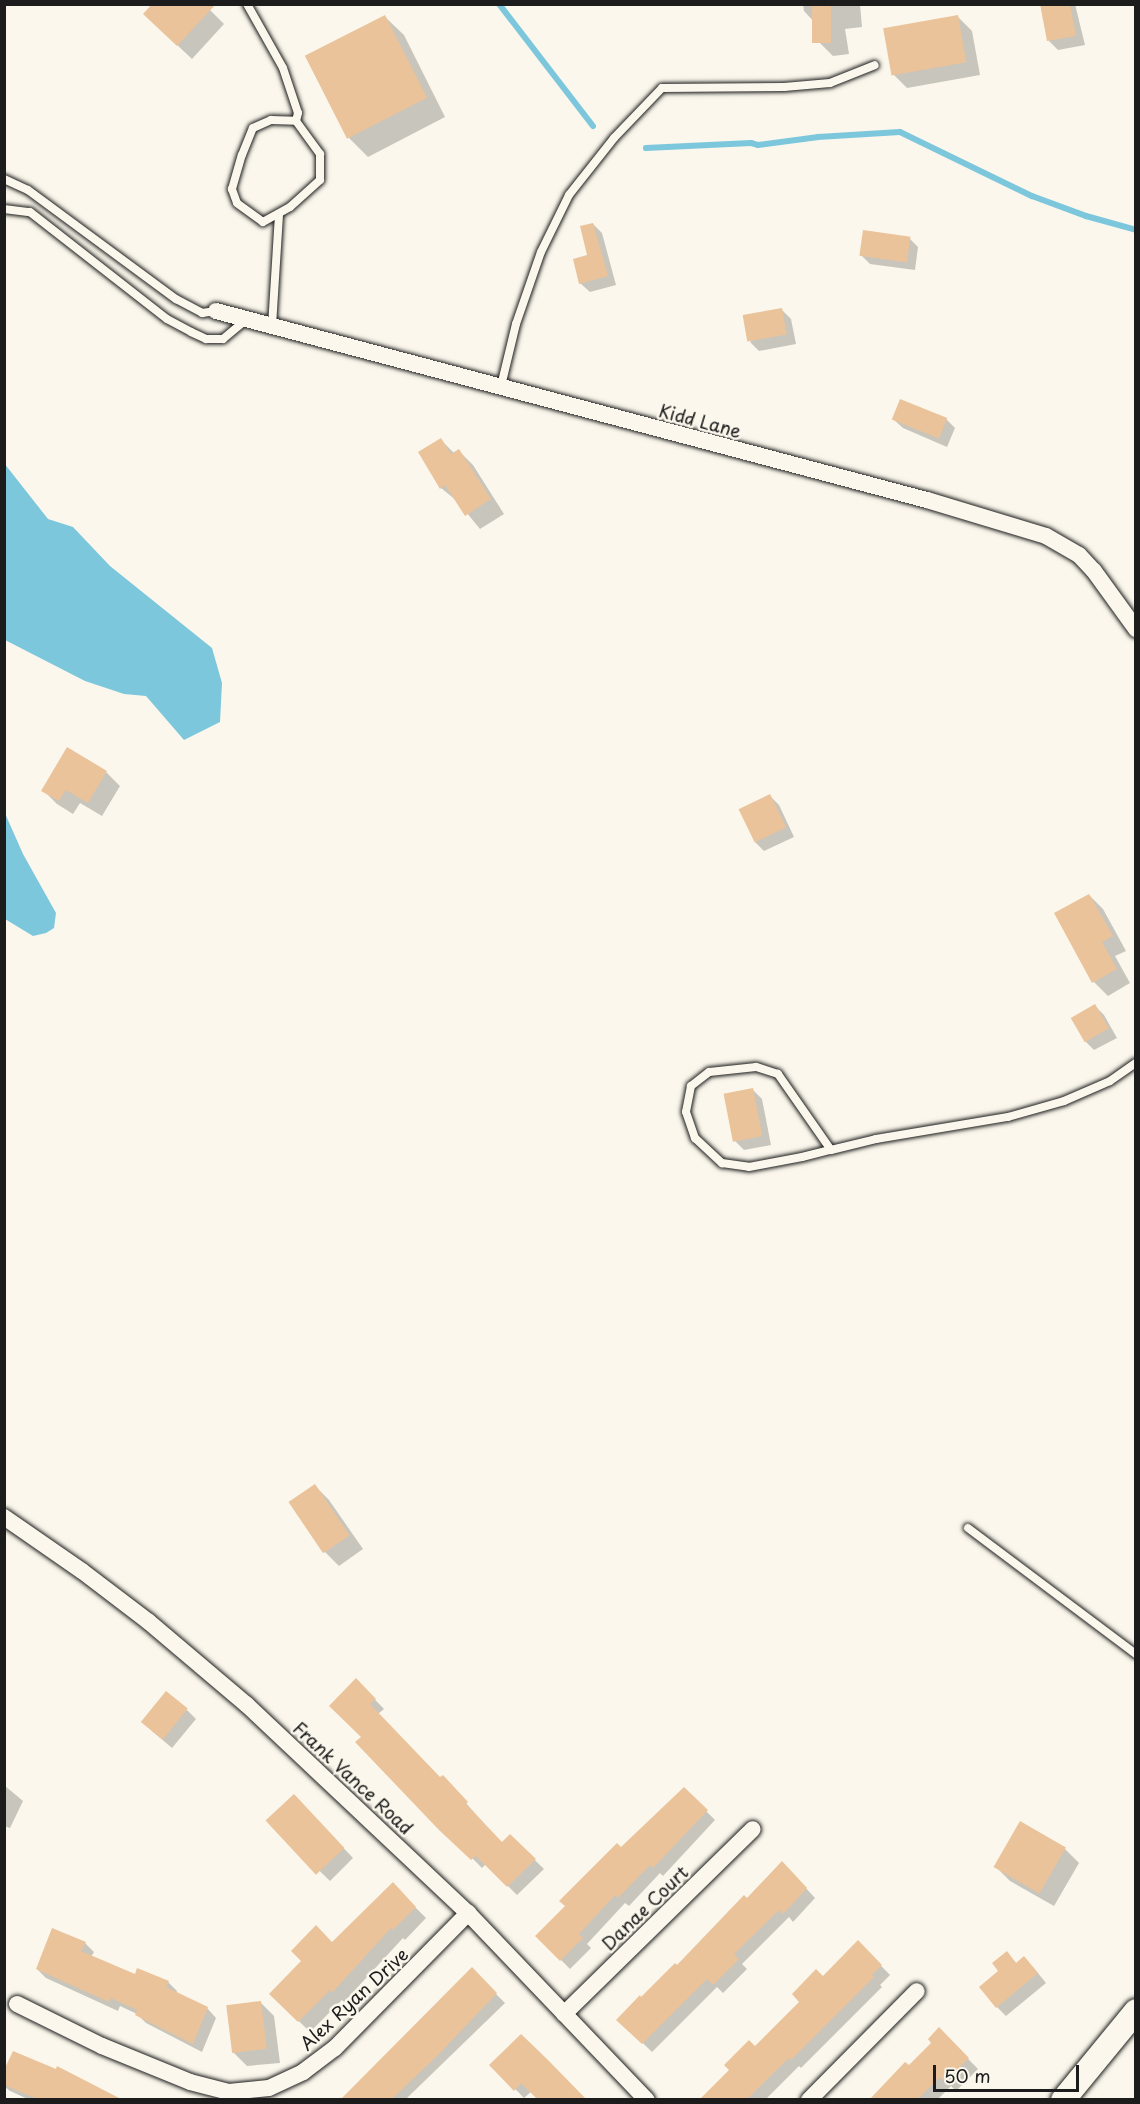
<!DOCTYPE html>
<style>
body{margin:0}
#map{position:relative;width:1140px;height:2104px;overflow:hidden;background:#fbf7ec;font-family:"Playpen Sans",sans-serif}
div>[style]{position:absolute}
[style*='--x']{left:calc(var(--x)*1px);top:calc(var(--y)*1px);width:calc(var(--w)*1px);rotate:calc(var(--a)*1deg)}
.water>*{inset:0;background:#7dc7dd}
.shadow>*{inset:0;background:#0003}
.stream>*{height:6px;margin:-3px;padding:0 3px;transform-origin:3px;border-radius:3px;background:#7dc7dd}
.building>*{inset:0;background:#eac39a;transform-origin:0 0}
.roads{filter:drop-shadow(0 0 2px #1c1c1c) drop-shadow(0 0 2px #1c1c1c)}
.service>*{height:8px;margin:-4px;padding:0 4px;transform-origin:4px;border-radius:4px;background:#fbf7ec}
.minor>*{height:16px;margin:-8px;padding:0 8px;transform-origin:8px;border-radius:8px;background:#fbf7ec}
.secondary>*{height:24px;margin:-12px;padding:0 12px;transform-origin:12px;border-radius:12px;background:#fbf7ec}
span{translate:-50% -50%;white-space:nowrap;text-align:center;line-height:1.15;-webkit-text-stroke:5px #fbf7ec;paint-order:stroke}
.street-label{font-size:18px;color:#1c1c1c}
.frame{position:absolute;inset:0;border:6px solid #1c1c1c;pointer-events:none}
.scale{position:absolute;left:933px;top:2065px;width:146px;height:27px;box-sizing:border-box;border:3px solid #1c1c1c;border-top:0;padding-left:8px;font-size:18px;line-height:21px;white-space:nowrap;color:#1c1c1c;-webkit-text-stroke:4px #fbf7ec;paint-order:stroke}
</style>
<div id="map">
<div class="water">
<div style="clip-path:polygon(4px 463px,48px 519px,73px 527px,110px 566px,212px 648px,222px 683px,220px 722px,184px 740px,146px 696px,124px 694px,85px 681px,5px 640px)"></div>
<div style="clip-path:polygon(4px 811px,23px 854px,56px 913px,54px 928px,46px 933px,33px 936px,5px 919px)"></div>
</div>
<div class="shadow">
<div style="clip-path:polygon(204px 4px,224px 24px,192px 59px,159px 28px)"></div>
<div style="clip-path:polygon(803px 4px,860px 4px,862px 27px,845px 29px,849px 54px,833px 56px,819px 42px,816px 24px,804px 11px)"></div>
<div style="clip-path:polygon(1042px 4px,1075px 4px,1085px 45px,1058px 50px,1049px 41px)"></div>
<div style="clip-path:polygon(385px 17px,404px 35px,445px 117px,368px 157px,349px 138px)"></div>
<div style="clip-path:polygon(958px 17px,972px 31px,980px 75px,907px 88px,893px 74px)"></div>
<div style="clip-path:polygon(593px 224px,602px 233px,616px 285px,590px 292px,580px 283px,589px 257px)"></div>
<div style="clip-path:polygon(909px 238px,918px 247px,915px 270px,870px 264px,861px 255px)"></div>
<div style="clip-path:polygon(782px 310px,791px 319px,796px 344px,759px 351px,750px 342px)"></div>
<div style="clip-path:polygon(893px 419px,946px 419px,955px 428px,947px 447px,903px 428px)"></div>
<div style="clip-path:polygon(441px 440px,455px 454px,459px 451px,473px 465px,504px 514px,480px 529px,457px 501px,441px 488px)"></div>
<div style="clip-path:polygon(106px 772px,120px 786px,102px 816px,80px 803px,73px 814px,57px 804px,43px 790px)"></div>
<div style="clip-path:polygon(770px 796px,779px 805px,794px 837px,764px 851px,755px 842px,740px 810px)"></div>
<div style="clip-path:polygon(1089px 895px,1103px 909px,1126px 951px,1115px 956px,1130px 983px,1108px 996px,1094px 982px)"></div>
<div style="clip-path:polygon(1095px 1006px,1104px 1015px,1117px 1038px,1094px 1050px,1085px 1041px)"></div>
<div style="clip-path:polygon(753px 1090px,762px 1099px,771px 1145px,744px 1150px,735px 1141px)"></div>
<div style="clip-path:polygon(315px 1486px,329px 1500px,363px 1549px,339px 1566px,325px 1552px)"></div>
<div style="clip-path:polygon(356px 1680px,384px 1709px,378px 1714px,440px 1779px,443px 1777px,502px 1844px,510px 1836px,544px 1869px,517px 1895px,486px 1864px,482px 1868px,357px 1742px,363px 1737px)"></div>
<div style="clip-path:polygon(187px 1710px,196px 1719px,172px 1748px,152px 1731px)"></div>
<div style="clip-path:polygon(4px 1785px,23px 1801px,10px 1828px,4px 1826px)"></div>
<div style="clip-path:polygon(684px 1789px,715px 1820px,663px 1876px,660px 1873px,629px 1906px,625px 1903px,587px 1944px,591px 1948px,570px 1969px,537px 1936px,621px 1849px)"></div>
<div style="clip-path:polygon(303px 1805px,353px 1858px,330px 1881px,269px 1822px)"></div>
<div style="clip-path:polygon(1065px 1849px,1079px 1863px,1054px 1906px,1010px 1881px,996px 1867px)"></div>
<div style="clip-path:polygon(791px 1872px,815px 1898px,793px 1922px,789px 1917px,742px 1964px,747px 1969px,723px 1993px,717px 1987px,652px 2052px,619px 2020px,747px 1901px)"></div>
<div style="clip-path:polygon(403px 1895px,426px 1918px,405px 1940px,403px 1938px,344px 2002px,342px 2000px,310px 2032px,271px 1994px)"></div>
<div style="clip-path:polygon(858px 1942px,890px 1975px,880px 1985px,882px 1987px,801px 2068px,799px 2066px,765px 2100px,701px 2100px,755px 2048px)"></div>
<div style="clip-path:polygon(85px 1943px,94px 1952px,91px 1957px,135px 1976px,168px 1982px,177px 1991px,176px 1994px,207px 2008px,216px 2018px,202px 2052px,146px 2023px,137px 2014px,120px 2006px,118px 2011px,46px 1978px,37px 1969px)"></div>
<div style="clip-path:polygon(1007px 1953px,1017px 1964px,1033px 1967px,1046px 1983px,1006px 2016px,997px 2007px)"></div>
<div style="clip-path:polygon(472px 1970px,505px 2003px,405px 2100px,342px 2100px)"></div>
<div style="clip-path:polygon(260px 2002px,274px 2016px,280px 2063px,247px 2066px,233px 2052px)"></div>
<div style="clip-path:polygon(939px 2029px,978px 2069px,956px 2091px,951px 2086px,937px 2100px,872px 2100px,933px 2043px)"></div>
<div style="clip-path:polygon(492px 2065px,585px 2100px,532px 2091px,524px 2098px)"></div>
<div style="clip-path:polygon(4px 2074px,120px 2100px,30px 2100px,10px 2091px,4px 2086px)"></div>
</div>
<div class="stream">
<div style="--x:499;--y:4;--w:154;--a:52.4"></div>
<div style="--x:646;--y:148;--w:105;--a:-2.7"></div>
<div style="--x:751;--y:143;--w:7;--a:16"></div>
<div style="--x:758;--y:145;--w:61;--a:-7.6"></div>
<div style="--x:818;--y:137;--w:82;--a:-3.5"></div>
<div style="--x:900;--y:132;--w:147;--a:25.9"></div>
<div style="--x:1032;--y:196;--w:58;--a:20.3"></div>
<div style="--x:1086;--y:216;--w:52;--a:15.6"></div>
</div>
<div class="building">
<div style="clip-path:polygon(152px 4px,216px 4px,177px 46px,143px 14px)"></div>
<div style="left:812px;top:4px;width:19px;height:39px"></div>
<div style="clip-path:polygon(1040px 4px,1070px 4px,1076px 36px,1047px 41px)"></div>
<div style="left:385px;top:15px;width:93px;height:90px;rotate:63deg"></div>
<div style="left:958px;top:15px;width:48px;height:76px;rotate:80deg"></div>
<div style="clip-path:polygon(593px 223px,608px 276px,579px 284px,573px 259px,587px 255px,580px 226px)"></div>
<div style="left:863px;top:230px;width:48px;height:26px;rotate:8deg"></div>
<div style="left:782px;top:308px;width:27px;height:40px;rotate:80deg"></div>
<div style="left:900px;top:399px;width:51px;height:22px;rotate:22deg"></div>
<div style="clip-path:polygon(441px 438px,451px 454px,459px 449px,491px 499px,465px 516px,445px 485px,440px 489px,418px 452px)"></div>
<div style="clip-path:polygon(67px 747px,107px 771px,88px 803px,66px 790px,59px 801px,41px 791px)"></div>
<div style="left:770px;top:794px;width:37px;height:35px;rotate:64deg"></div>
<div style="clip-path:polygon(1089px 894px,1113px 936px,1102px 942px,1117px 969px,1092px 983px,1054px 913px)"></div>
<div style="left:1095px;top:1004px;width:28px;height:28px;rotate:60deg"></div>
<div style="left:753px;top:1088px;width:49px;height:30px;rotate:79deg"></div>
<div style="left:315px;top:1484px;width:62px;height:32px;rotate:56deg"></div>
<div style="clip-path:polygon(356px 1678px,376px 1699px,370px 1704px,440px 1777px,443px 1775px,468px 1802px,466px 1804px,502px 1842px,510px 1834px,536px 1859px,507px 1887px,476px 1856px,471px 1860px,439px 1830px,355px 1742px,361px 1737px,329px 1706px)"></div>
<div style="left:166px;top:1691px;width:28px;height:40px;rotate:39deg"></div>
<div style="clip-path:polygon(684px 1787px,708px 1810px,653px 1868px,650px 1865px,618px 1898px,615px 1895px,579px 1934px,583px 1938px,560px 1961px,535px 1936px,565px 1906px,559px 1901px,617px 1843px,621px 1847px)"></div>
<div style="left:294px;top:1794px;width:74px;height:39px;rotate:47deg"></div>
<div style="left:1020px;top:1821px;width:53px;height:53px;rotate:30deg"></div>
<div style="clip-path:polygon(782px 1861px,807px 1888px,783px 1914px,779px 1910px,734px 1954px,739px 1959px,713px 1985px,707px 1979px,642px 2044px,616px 2020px,640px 1995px,641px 1997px,675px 1963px,677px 1965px,744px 1895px,747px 1898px)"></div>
<div style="clip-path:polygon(393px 1882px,416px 1907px,393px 1930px,391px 1928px,332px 1993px,330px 1990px,298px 2022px,269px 1994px,301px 1961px,291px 1951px,316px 1925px,332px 1942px)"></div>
<div style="clip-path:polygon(52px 1928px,86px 1942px,81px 1951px,135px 1974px,137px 1968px,169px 1981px,166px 1987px,208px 2007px,193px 2044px,135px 2015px,137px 2010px,111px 1998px,109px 2002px,36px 1969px)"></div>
<div style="clip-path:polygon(858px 1940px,882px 1965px,872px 1975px,874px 1977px,791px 2060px,789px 2058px,746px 2100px,699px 2100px,729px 2070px,724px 2065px,749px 2040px,755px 2046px,799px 2002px,792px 1994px,816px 1969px,823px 1976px)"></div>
<div style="clip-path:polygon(1007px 1951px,1016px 1963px,1024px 1956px,1038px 1973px,996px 2008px,979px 1987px,998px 1971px,992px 1963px)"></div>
<div style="clip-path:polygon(472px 1967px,497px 1993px,437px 2056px,391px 2100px,340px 2100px)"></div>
<div style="left:261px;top:2001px;width:48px;height:35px;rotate:83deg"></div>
<div style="clip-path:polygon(939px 2027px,969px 2058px,945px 2082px,940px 2077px,917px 2100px,869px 2100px,905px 2062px,909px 2065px,931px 2043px,928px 2039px)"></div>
<div style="clip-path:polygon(521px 2034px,547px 2059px,587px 2100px,538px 2100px,521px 2083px,514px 2091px,489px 2065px)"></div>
<div style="clip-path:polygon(13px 2051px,56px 2069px,57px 2066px,123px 2100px,40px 2100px,4px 2085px,4px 2070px)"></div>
</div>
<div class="roads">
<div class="service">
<div style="--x:247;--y:4;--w:73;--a:60.6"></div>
<div style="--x:283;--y:68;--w:47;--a:71.6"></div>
<div style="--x:298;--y:113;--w:8;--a:104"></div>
<div style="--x:296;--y:121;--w:41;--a:54"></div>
<div style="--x:320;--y:154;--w:26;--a:90"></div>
<div style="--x:320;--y:180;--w:40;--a:138"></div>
<div style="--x:290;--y:207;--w:31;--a:151"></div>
<div style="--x:263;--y:222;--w:32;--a:-144"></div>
<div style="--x:237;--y:203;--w:15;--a:-110"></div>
<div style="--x:232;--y:189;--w:35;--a:-74"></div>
<div style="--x:242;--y:155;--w:29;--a:-68"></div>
<div style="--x:253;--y:128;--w:20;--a:-24"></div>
<div style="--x:271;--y:120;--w:25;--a:2"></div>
<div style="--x:4;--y:179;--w:26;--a:25"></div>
<div style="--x:28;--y:190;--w:184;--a:36.4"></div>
<div style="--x:176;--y:299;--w:30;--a:28"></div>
<div style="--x:202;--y:313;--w:14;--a:-8"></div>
<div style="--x:4;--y:209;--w:26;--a:7"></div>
<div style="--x:30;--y:212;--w:174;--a:38"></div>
<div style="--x:167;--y:319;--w:27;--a:28"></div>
<div style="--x:191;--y:332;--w:17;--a:25"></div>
<div style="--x:206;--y:339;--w:17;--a:0"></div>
<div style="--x:223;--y:339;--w:31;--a:-40"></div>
<div style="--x:272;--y:326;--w:112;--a:-86.4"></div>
<div style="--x:501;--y:386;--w:64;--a:-76.4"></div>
<div style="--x:516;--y:324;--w:76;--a:-70.9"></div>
<div style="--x:541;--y:252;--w:64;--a:-63.8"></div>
<div style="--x:569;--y:195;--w:73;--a:-51.7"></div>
<div style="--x:614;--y:138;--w:69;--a:-46.2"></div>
<div style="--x:662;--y:88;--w:122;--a:-0.5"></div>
<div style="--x:784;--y:87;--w:46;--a:-5"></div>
<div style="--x:830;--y:83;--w:48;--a:-21.8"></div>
<div style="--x:831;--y:1150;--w:93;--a:-124.9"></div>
<div style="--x:778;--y:1074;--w:23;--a:-162"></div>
<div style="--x:756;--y:1067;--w:47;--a:173.9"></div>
<div style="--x:709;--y:1072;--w:23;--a:142"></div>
<div style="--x:691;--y:1086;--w:26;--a:101"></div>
<div style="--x:686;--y:1112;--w:28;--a:71"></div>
<div style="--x:695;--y:1138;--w:37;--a:43"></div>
<div style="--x:722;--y:1163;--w:27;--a:8"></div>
<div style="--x:749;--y:1167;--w:54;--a:-10.7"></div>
<div style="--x:802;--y:1157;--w:30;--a:-14"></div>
<div style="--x:831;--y:1150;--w:46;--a:-13.7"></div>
<div style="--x:876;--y:1139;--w:134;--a:-9.5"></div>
<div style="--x:1008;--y:1117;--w:58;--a:-15.9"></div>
<div style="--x:1064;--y:1101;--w:50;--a:-23.5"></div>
<div style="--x:1110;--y:1081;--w:32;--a:-35"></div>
<div style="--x:968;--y:1528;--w:210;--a:36.9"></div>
</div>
<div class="minor">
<div style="--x:216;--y:311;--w:736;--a:14.89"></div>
<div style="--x:927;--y:500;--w:124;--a:16.8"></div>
<div style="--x:1046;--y:536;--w:38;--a:30"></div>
<div style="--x:1079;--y:555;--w:22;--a:47"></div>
<div style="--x:1094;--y:571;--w:72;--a:54.1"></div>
<div style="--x:4;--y:1517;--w:95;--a:34.7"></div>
<div style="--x:82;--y:1571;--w:84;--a:37.3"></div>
<div style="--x:149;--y:1622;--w:128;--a:40.3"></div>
<div style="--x:247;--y:1705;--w:303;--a:43.3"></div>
<div style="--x:468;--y:1913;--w:259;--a:46.3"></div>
<div style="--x:17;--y:2004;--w:95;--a:26.3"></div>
<div style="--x:102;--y:2046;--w:95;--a:22.2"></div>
<div style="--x:190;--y:2082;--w:40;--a:14.4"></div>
<div style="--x:229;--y:2092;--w:40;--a:-5.7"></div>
<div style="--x:269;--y:2088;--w:38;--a:-25"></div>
<div style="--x:303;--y:2072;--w:40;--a:-37"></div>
<div style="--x:335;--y:2048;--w:190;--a:-45.4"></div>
<div style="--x:564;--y:2014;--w:264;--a:-44.4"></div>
<div style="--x:809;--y:2100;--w:153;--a:-45.3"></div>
</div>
<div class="secondary">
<div style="--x:1063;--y:2100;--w:115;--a:-50.6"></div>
</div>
</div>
<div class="street-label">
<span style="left:700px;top:421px;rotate:15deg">Kidd Lane</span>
<span style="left:353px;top:1778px;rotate:43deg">Frank Vance Road</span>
<span style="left:645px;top:1908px;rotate:-44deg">Danae Court</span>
<span style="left:354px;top:1999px;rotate:-43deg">Alex Ryan Drive</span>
</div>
<div class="frame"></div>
<div class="scale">50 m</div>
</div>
